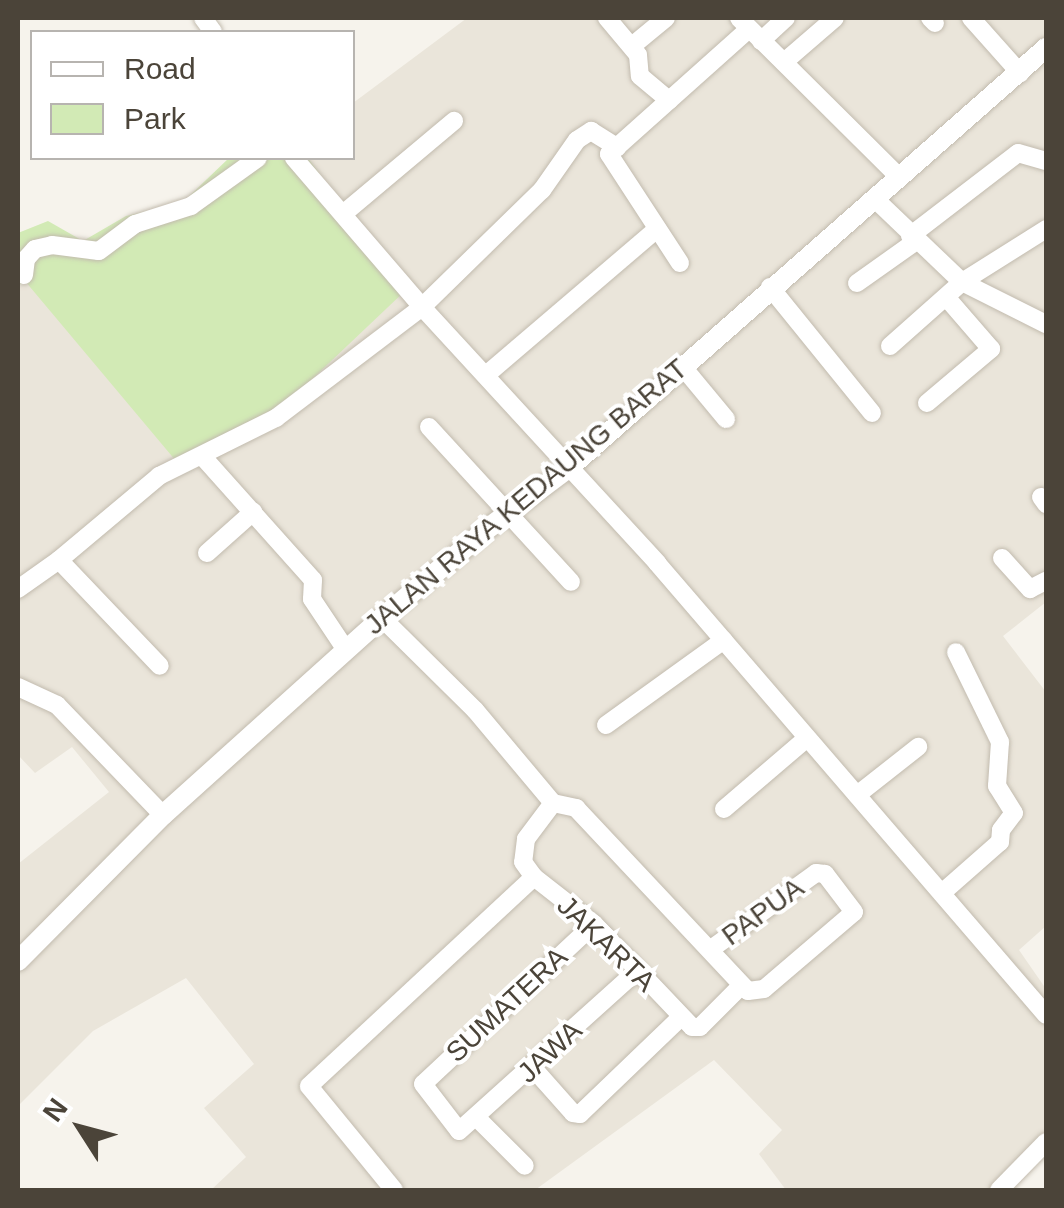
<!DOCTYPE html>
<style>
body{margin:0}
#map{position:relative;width:1064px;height:1208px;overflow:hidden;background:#f6f3ec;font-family:Helvetica,sans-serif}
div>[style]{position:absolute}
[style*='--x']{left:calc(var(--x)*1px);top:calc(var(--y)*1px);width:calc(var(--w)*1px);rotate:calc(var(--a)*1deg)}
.residential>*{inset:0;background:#eae5da}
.green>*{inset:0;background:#d2eab5}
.roads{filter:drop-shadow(0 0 2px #c2bbae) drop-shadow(0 0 2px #c2bbae)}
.minor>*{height:18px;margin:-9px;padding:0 9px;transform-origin:9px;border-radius:9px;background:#fff}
.tertiary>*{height:20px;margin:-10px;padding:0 10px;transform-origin:10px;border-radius:10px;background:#fff}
span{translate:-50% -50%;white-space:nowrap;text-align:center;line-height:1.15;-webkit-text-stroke:8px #fff;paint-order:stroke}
.street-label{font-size:28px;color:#4b4439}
.frame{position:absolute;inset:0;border:20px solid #4b4439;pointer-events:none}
.legend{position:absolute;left:30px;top:30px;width:325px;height:130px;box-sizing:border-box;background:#fff;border:2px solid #b7b4b0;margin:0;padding:12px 18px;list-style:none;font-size:30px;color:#4b4439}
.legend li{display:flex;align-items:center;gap:20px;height:50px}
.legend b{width:50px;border:2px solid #b7b4b0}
.north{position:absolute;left:30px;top:1078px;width:100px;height:100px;-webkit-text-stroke:8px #fff;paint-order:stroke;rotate:306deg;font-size:28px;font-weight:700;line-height:40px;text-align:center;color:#4b4439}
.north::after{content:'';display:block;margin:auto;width:35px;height:45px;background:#4b4439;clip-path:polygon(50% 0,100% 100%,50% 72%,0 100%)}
</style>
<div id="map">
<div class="residential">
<div style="clip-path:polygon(467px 18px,1046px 18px,1046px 602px,1003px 636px,1046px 692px,1046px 926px,1019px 950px,1046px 989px,1046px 1137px,993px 1190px,786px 1190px,759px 1154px,782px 1130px,714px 1060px,535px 1190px,211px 1190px,246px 1157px,204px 1108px,254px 1064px,186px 978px,93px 1031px,18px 1106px,18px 864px,109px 792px,72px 747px,35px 773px,18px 755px,18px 286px,333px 191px,308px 158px,352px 158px,353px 103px)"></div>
</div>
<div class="green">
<div style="clip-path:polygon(229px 158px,308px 158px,406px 290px,270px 419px,176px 461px,25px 281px,18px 286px,18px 233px,48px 221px,83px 241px,126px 216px,182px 203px)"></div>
</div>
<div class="roads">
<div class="minor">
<div style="--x:203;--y:18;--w:17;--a:54"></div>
<div style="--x:607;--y:18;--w:48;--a:50"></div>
<div style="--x:638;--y:55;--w:21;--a:85"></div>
<div style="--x:640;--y:76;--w:38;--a:40"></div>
<div style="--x:739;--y:18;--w:226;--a:44.8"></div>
<div style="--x:930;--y:18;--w:7;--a:45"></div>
<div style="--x:971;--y:18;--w:74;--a:48.3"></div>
<div style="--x:761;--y:41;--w:34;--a:-43"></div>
<div style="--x:632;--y:46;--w:44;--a:-39.5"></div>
<div style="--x:784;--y:62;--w:67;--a:-40.8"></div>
<div style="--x:294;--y:158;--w:196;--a:49.3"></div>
<div style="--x:422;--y:307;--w:348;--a:47.4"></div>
<div style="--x:657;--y:563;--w:596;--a:49.28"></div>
<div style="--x:875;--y:199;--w:120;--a:43.7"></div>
<div style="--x:962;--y:282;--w:94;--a:26.6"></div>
<div style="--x:343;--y:214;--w:145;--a:-40"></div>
<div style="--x:910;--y:236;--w:136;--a:-37.5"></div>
<div style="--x:1018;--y:153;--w:29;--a:16"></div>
<div style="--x:680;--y:263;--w:130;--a:-123.1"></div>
<div style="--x:609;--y:154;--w:188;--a:-41.8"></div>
<div style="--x:24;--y:275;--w:16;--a:-83"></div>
<div style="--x:26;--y:259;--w:13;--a:-48"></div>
<div style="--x:35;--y:249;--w:17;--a:-13"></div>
<div style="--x:52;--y:245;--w:47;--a:7.3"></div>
<div style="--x:99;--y:251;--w:45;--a:-36.9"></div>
<div style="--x:135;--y:224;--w:59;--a:-17.8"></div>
<div style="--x:191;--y:206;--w:82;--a:-35.6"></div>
<div style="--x:857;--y:283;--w:72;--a:-35.4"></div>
<div style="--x:770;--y:287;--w:162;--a:51"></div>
<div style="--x:890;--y:346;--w:96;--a:-41.6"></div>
<div style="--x:962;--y:282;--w:99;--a:-32.2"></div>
<div style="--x:682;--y:366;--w:69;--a:50.3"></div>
<div style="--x:486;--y:375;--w:225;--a:-40.5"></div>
<div style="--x:927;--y:403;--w:84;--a:-40.2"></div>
<div style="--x:991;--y:349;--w:67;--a:-130.8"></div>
<div style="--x:429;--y:427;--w:210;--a:47.5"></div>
<div style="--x:203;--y:457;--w:165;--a:48.2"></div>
<div style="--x:313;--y:580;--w:19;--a:93"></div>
<div style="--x:312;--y:599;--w:61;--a:56.3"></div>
<div style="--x:1041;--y:497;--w:9;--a:54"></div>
<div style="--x:207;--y:553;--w:62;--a:-41.7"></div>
<div style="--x:1002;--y:558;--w:42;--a:47.9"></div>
<div style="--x:1030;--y:589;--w:18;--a:-27"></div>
<div style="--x:59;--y:560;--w:146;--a:46.4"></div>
<div style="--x:18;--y:589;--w:50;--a:-35.3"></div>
<div style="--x:59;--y:560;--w:131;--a:-40"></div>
<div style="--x:159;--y:476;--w:131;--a:-26.4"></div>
<div style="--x:276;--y:418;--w:183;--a:-37.2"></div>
<div style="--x:422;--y:307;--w:168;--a:-44.3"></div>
<div style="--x:542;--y:190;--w:61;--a:-55"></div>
<div style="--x:577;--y:140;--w:17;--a:-33"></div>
<div style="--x:591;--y:131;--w:31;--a:32"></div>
<div style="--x:382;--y:618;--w:131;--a:44.7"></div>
<div style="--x:475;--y:710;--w:121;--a:50"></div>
<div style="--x:553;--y:803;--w:24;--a:12"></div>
<div style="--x:576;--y:808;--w:251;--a:46.8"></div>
<div style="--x:748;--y:991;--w:16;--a:-7"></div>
<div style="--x:764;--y:989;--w:118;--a:-40.5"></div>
<div style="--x:854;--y:912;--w:48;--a:-127.3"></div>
<div style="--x:825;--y:874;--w:9;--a:-174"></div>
<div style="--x:816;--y:873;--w:130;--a:144.1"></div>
<div style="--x:18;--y:687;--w:43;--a:24.8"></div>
<div style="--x:57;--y:705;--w:153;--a:46.1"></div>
<div style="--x:606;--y:725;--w:145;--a:-35.8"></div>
<div style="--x:857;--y:795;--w:78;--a:-38.2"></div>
<div style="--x:553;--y:803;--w:45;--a:126.9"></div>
<div style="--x:526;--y:839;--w:23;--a:97"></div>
<div style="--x:523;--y:862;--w:19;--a:54"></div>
<div style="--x:534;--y:877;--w:76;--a:38.1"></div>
<div style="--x:594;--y:924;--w:142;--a:46.4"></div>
<div style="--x:692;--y:1027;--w:8;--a:0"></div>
<div style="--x:700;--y:1027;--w:58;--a:-45"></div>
<div style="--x:724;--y:809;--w:109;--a:-40.5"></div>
<div style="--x:943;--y:892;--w:76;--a:-41.3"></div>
<div style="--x:1000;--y:842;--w:12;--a:-85"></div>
<div style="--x:1001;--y:830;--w:21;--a:-53"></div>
<div style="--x:1014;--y:813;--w:32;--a:-122"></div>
<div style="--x:997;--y:786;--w:44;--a:-86.1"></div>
<div style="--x:1000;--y:742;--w:100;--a:-116.1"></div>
<div style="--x:594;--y:924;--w:234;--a:136.9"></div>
<div style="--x:423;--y:1084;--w:59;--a:52.5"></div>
<div style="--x:459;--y:1131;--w:239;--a:-42"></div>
<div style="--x:533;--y:1068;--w:60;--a:48.4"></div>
<div style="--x:573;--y:1113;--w:7;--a:8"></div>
<div style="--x:580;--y:1114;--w:140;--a:-43.8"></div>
<div style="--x:478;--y:1119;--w:66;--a:45"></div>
<div style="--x:394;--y:1190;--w:134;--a:-129.3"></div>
<div style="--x:309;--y:1086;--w:307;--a:-42.9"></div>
<div style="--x:999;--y:1190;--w:67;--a:-45.6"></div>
</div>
<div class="tertiary">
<div style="--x:18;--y:961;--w:206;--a:-45.2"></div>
<div style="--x:163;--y:815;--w:295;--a:-42"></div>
<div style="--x:382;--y:618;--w:143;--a:-40.2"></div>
<div style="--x:491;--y:526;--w:100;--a:-36.9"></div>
<div style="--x:571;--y:466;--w:633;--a:-41.35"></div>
</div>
</div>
<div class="street-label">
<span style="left:526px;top:497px;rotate:-40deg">JALAN RAYA KEDAUNG BARAT</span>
<span style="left:763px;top:912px;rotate:-36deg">PAPUA</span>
<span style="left:606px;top:944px;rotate:44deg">JAKARTA</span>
<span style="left:507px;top:1005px;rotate:-43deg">SUMATERA</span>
<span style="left:550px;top:1052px;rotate:-43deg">JAWA</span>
</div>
<div class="frame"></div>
<ul class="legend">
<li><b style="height:12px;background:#fff"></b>Road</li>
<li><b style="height:28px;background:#d2eab5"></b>Park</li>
</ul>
<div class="north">N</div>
</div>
